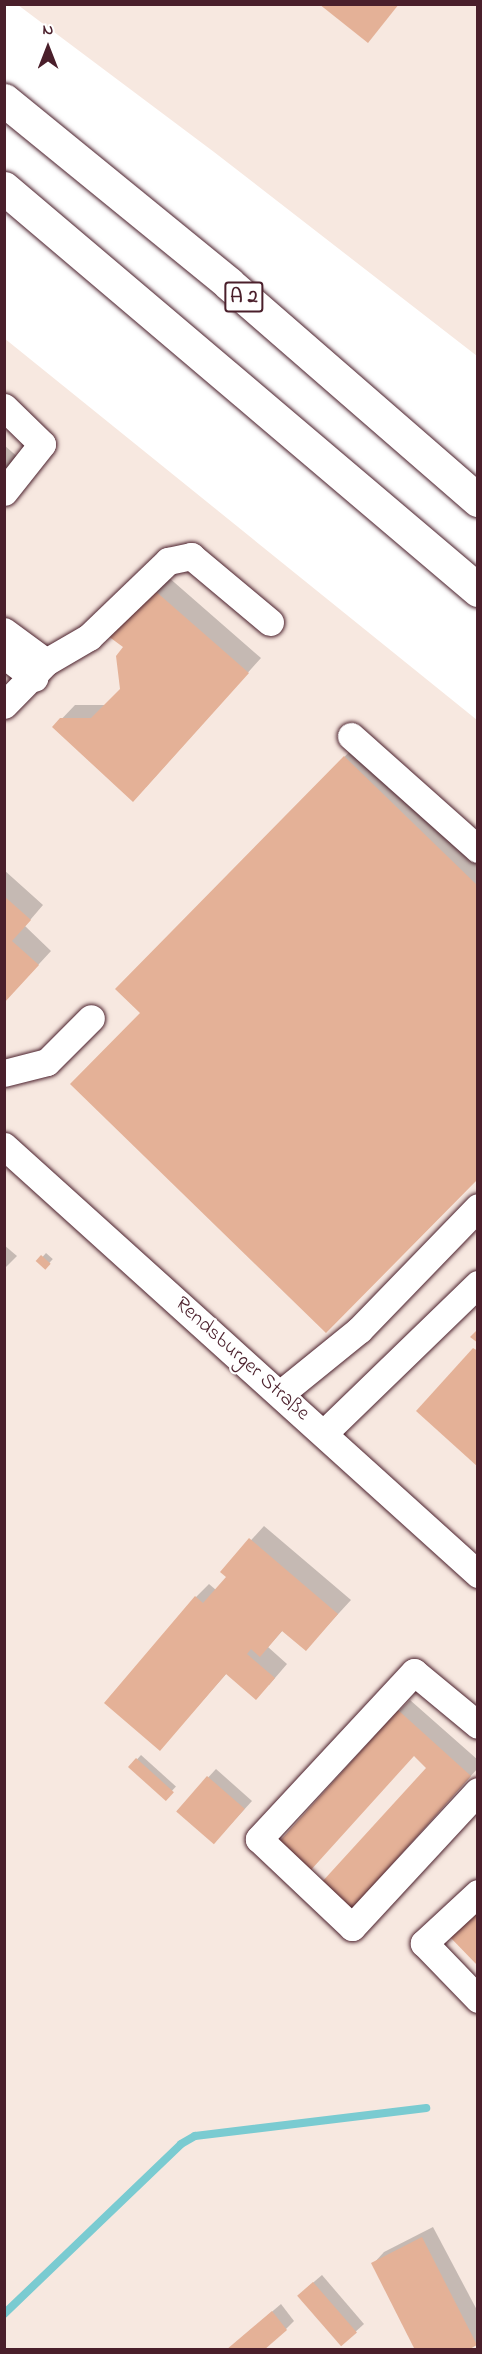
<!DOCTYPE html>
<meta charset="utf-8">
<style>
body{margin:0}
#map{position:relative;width:482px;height:2354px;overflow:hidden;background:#fff;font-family:"Indie Flower",sans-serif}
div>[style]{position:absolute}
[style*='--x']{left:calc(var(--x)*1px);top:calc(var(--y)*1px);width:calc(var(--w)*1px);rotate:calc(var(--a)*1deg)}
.built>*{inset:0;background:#f7e8e0}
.shadow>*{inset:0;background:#0003;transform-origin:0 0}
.stream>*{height:8px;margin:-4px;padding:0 4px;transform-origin:4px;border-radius:4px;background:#7acbd1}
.building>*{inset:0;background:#e4b197;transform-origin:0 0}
.roads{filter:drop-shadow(0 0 2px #4a1f2b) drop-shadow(0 0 2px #4a1f2b)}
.minor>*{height:27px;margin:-13.5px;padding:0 13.5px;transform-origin:13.5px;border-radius:13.5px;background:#fff}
.highway>*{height:33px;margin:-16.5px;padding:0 16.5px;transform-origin:16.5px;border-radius:16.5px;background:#fff}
span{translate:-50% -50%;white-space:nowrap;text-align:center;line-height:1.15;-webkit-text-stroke:4.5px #fff;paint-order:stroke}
.shield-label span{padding:2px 4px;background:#fff;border:2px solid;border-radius:4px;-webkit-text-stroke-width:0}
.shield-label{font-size:20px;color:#4a1f2b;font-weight:700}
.street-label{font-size:21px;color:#4a1f2b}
.frame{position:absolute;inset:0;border:6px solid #4a1f2b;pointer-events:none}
.north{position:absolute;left:18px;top:18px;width:60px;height:60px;-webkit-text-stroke:4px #fff;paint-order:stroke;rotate:0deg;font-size:16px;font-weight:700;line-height:24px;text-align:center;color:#4a1f2b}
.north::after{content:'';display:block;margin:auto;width:21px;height:27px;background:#4a1f2b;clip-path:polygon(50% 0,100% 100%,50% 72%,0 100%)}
</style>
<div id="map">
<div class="built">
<div style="clip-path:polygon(18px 5px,477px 5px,477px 356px,214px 152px)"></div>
<div style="clip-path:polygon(4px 338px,477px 720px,477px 2349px,5px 2349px)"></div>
</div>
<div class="shadow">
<div style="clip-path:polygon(4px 445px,20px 459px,4px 477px)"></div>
<div style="clip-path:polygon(167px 576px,261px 658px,146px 787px,54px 727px,75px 705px,106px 705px,121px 689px,125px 647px,111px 636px)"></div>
<div style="clip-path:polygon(358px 743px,478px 860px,478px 1177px,142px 1013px,117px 989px)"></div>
<div style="clip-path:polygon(4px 870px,43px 905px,25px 926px,51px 951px,4px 1002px)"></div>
<div style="clip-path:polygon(4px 1245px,17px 1256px,4px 1269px)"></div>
<div style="left:46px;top:1253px;width:9px;height:11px;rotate:41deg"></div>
<div style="clip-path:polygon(264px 1526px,351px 1600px,306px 1649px,283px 1630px,268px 1647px,287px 1664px,269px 1685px,227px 1673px,160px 1749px,196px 1597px,209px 1584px,216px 1590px,228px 1577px,222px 1572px)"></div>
<div style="clip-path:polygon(410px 1700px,478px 1760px,478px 1768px,362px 1897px,429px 1768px,414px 1754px,399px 1711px)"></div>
<div style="left:141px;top:1755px;width:47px;height:16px;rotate:42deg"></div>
<div style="clip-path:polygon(216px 1769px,252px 1801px,221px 1835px,177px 1811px)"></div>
<div style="clip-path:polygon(433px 2227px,478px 2312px,478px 2343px,465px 2350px,373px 2264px,384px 2252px)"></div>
<div style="clip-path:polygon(322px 2275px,364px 2324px,342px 2344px,308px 2287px)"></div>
<div style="clip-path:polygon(281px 2304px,294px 2321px,286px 2329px,262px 2350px,227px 2350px)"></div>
</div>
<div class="stream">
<div style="--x:4;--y:2314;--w:245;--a:-43.8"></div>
<div style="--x:181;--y:2144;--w:16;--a:-30"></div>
<div style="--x:195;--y:2136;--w:233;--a:-6.9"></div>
</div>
<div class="building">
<div style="clip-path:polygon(319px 4px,399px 4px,368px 43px)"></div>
<div style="clip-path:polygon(153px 589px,249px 673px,133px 802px,52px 727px,60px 718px,91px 718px,120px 689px,116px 656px,123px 647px,108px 636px)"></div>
<div style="clip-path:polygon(344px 756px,478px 886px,478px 1179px,326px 1333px,70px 1084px,140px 1013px,115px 989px)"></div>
<div style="clip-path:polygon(4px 896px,31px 920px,12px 941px,39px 965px,4px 1003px)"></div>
<div style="left:41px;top:1255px;width:13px;height:8px;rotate:42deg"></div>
<div style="clip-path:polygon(478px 1329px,478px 1343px,470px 1337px)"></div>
<div style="clip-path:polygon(473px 1348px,478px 1351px,478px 1467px,416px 1411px)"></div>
<div style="clip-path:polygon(249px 1538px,338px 1614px,306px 1651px,282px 1631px,260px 1657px,251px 1649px,247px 1654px,275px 1678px,256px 1700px,226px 1674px,160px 1751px,104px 1703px,195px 1596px,203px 1603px,226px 1577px,220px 1572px)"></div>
<div style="clip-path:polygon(398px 1710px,471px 1776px,351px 1910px,321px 1883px,426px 1768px,414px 1756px,310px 1871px,278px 1843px)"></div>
<div style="left:136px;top:1758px;width:51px;height:12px;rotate:42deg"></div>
<div style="left:207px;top:1776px;width:50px;height:47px;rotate:41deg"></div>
<div style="clip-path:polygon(478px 1907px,478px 1966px,448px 1935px)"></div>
<div style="clip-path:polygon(422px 2237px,477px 2345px,468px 2350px,415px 2350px,371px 2263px)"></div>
<div style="left:313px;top:2282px;width:67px;height:21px;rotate:49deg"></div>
<div style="clip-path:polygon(272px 2311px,287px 2330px,264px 2350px,226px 2350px)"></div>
</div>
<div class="roads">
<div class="minor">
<div style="--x:4;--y:407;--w:53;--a:44.2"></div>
<div style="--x:42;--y:444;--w:61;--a:128.4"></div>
<div style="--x:4;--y:631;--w:52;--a:36.4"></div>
<div style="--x:46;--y:662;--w:60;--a:134.3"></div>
<div style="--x:4;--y:655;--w:38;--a:37"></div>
<div style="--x:46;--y:662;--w:50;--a:-30.2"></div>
<div style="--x:89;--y:637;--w:110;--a:-43.9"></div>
<div style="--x:168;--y:561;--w:24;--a:-12"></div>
<div style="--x:191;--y:556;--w:103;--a:39.9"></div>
<div style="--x:351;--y:736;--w:170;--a:41.7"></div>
<div style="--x:4;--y:1073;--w:44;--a:-14.3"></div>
<div style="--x:47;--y:1062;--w:62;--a:-45"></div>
<div style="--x:4;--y:1146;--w:639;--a:42.08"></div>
<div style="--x:280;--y:1394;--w:102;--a:-39"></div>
<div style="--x:359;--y:1330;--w:171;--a:-45.9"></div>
<div style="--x:324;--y:1433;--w:214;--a:-44.1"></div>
<div style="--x:478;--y:1725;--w:83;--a:-140.4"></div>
<div style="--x:414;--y:1672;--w:228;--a:132.9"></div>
<div style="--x:259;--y:1839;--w:128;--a:43.4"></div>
<div style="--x:352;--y:1927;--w:185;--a:-47.2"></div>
<div style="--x:478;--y:1893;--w:74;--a:137.2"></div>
<div style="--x:424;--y:1943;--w:78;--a:46"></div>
</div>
<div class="highway">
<div style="--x:4;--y:100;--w:289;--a:39.2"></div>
<div style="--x:228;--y:283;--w:331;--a:41"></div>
<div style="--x:4;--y:188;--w:622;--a:40.3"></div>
</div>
</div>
<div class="shield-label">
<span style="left:244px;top:297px">A 2</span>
</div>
<div class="street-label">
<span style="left:242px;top:1359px;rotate:42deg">Rendsburger Straße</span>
</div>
<div class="frame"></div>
<div class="north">N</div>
</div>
